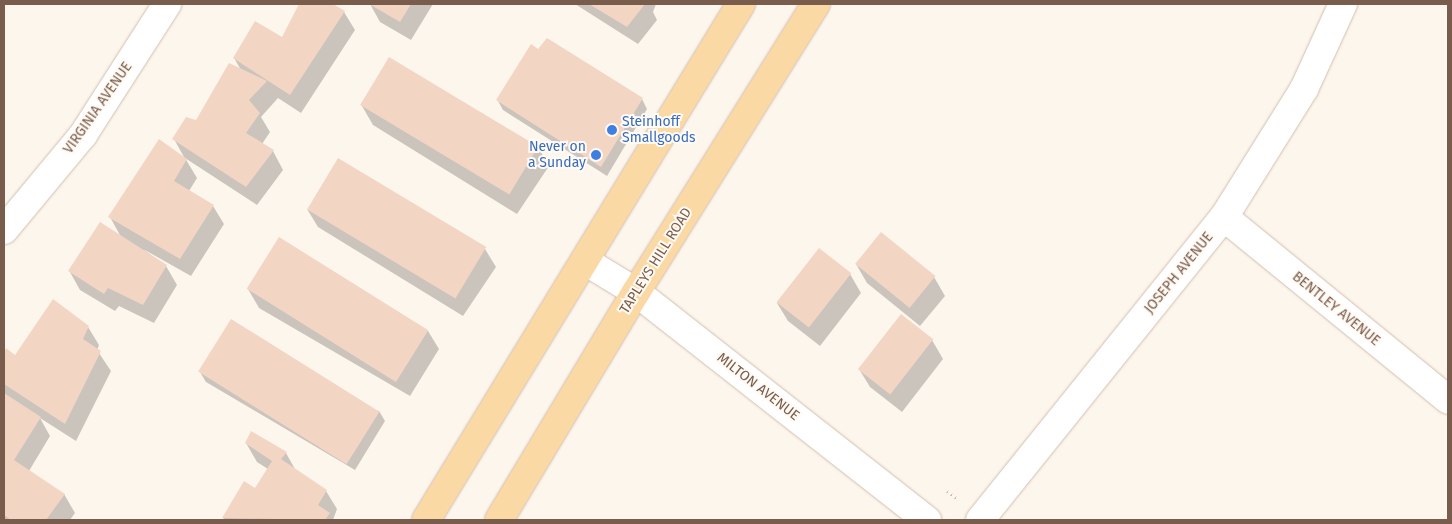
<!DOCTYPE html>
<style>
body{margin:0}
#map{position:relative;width:1452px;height:524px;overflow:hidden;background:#fdf6ec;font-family:"Fira Sans",sans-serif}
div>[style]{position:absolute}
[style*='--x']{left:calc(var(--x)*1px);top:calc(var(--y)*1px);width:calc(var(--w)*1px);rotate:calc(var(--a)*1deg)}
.shadow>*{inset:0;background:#0003}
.building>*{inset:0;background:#f3d5c3;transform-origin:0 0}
.path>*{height:3px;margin-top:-1.5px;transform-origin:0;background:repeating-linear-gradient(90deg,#d9b8a5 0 1px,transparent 0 5px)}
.roads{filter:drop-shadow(0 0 1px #d1beb0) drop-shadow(0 0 1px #d1beb0)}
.minor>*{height:28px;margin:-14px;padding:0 14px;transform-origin:14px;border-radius:14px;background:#fff}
.major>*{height:28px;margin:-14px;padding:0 14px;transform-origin:14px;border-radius:14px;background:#fbd9a5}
.dots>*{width:14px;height:14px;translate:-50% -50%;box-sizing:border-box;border:2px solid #fffaf3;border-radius:50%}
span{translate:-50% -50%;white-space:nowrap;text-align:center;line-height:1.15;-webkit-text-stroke:4px #fffaf3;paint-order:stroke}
.street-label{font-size:14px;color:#7a5c4d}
.shop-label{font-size:14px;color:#366cbe}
.left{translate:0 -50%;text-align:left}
.right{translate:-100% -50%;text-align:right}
.frame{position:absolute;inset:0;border:5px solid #7a5c4d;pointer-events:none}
</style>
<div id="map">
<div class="shadow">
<div style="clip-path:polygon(301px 4px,331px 4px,344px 12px,355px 30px,301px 113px,278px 98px,261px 117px,270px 132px,262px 144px,273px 151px,283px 170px,257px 205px,185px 158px,197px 178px,189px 191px,213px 206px,224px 224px,191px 276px,143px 249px,166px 266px,177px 285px,154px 323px,119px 306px,115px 311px,80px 290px,70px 272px,121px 237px,110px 217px,185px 159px,174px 139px,196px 122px,241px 70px,234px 58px,282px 39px)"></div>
<div style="clip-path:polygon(370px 4px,433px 4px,411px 40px,380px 22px)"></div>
<div style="clip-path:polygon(575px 4px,656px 4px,653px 12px,657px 20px,638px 44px)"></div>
<div style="clip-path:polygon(538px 51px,642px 99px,647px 109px,607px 176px,503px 110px,498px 101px)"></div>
<div style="clip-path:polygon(389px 59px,538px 147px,549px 166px,517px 214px,373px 125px,362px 106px)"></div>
<div style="clip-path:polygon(307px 209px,485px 249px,496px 267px,463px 316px,318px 227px)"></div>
<div style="clip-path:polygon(881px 234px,934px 277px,945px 296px,920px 326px,867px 283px,856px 264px)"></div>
<div style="clip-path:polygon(819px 250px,850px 274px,861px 293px,820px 346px,788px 321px,777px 303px)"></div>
<div style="clip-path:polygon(248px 289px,428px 331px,439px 349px,410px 396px,259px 308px)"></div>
<div style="clip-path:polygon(901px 316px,932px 340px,943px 359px,902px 412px,870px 387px,859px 369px)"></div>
<div style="clip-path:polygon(88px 327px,99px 345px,97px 350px,111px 371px,76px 441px,40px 418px,50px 436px,29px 471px,64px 494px,75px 513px,70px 520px,4px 520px,4px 355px,6px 350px,15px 357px)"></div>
<div style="clip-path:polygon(200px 372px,379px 411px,385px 421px,355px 470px,206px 382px)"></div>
<div style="clip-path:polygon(246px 443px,286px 453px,296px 471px,326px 491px,337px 509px,333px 520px,225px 520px,223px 518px,256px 490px,268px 469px,257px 462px)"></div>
</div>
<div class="building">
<div style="clip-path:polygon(299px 4px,333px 4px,345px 11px,290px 95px,233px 58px,255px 21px,282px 37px)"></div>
<div style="clip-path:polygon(369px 4px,411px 4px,400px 22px)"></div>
<div style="clip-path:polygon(589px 4px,645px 4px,627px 27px)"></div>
<div style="clip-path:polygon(547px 38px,643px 98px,601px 167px,496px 100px,531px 44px,538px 49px)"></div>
<div style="left:389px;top:57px;width:174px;height:56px;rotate:31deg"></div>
<div style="clip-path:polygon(229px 63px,267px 81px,249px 100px,260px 113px,246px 133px,274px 150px,246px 187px,172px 139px,186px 117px,196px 120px)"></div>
<div style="clip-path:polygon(159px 139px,187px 159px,174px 181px,214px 205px,180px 259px,108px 217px)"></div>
<div style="left:338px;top:158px;width:173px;height:60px;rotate:31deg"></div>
<div style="clip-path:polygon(100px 222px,167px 265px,143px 305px,108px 288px,104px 294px,68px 271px)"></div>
<div style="left:881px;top:232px;width:70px;height:41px;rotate:39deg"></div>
<div style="left:279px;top:237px;width:176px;height:61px;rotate:32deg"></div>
<div style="left:819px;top:248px;width:41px;height:69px;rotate:38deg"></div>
<div style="clip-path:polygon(53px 299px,89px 326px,83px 339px,101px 351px,65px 424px,4px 384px,4px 352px,6px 348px,15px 355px)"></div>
<div style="left:901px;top:314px;width:41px;height:70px;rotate:38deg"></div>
<div style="left:231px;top:319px;width:175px;height:62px;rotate:32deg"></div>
<div style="clip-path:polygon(4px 393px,41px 417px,14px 460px,65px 494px,46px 520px,11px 520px,4px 515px)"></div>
<div style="clip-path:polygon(251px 431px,287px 452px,281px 459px,327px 490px,318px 505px,330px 513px,325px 520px,222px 518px,244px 481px,255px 488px,272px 461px,245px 443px)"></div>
</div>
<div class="path">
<div style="--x:947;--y:491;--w:14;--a:36"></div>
</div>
<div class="roads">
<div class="minor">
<div style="--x:1224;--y:217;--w:289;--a:39.2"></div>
<div style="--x:4;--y:230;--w:124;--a:-50.3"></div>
<div style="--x:83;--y:135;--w:156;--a:-57.3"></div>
<div style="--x:585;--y:261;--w:60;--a:31.3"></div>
<div style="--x:636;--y:292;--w:370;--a:38.1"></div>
<div style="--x:980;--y:520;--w:389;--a:-51.2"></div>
<div style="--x:1224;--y:217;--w:151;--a:-58"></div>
<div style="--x:1304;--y:89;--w:94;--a:-65.4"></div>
</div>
<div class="major">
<div style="--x:426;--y:520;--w:605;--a:-58.6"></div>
<div style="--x:499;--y:520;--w:266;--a:-59"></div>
<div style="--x:636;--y:292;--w:340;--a:-58"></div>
</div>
</div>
<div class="dots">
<div style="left:612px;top:130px;background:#3f7fe0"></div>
<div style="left:596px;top:155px;background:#3f7fe0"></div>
</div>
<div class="street-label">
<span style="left:98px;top:108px;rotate:-55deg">VIRGINIA AVENUE</span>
<span style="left:656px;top:261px;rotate:-58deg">TAPLEYS HILL ROAD</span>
<span style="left:1179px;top:273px;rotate:-51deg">JOSEPH AVENUE</span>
<span style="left:1336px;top:309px;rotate:39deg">BENTLEY AVENUE</span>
<span style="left:758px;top:387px;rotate:38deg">MILTON AVENUE</span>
</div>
<div class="shop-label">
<span class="left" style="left:622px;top:130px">Steinhoff<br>Smallgoods</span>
<span class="right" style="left:586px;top:155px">Never on<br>a Sunday</span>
</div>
<div class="frame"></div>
</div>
